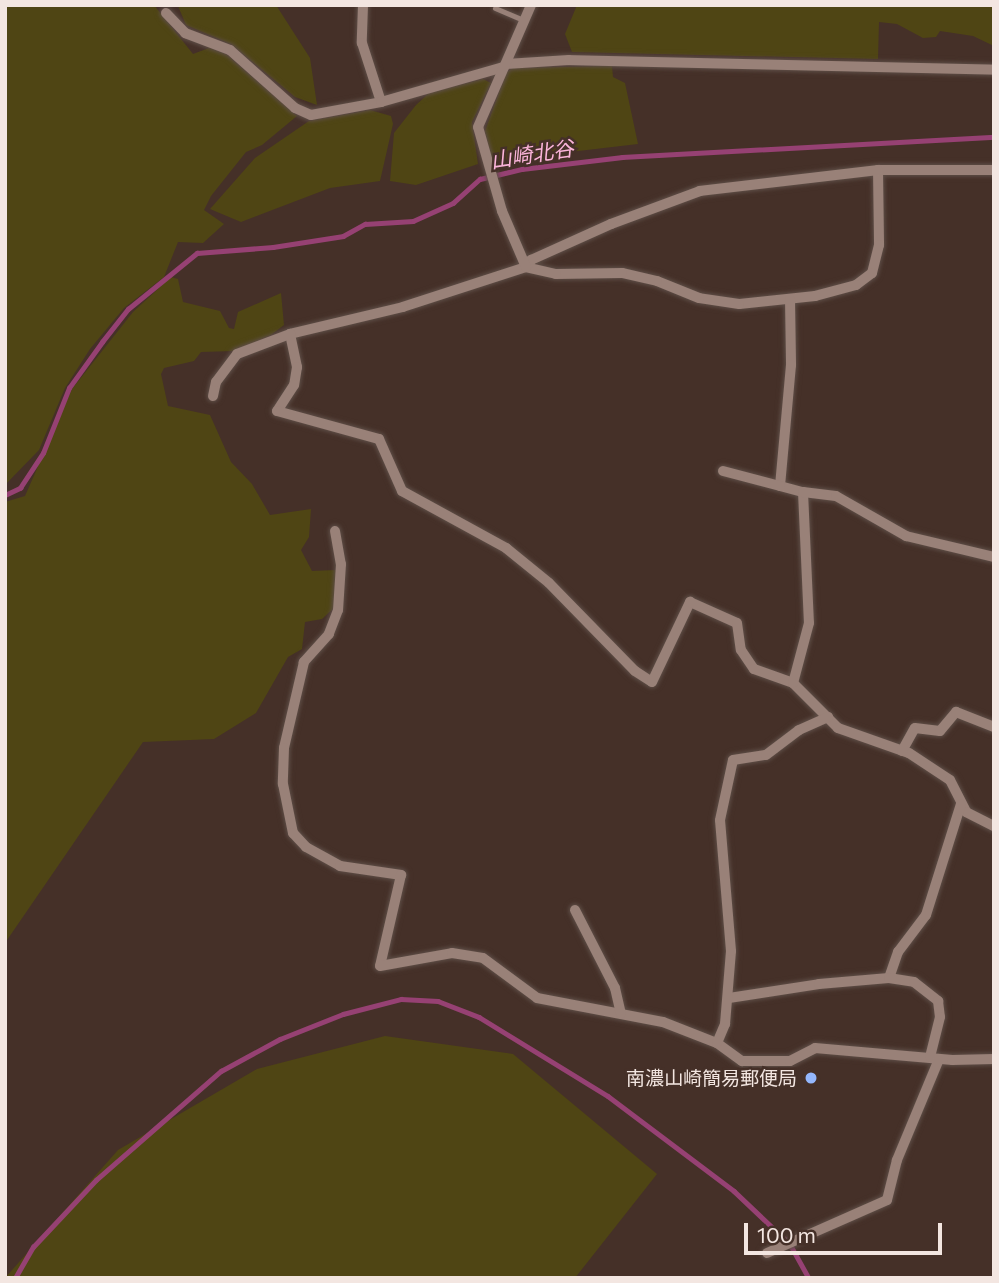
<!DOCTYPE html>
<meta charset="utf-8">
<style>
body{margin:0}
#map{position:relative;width:999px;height:1283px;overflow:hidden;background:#453028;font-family:Commissioner,"Noto Sans JP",sans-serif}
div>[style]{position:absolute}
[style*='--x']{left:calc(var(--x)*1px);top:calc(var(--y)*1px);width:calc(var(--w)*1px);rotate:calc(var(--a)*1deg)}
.green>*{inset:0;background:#4f4514}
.stream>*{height:4.5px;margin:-2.25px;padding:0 2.25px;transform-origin:2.25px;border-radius:2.25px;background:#964173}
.roads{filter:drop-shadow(0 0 2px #5e4e47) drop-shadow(0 0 2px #5e4e47)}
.service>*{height:5px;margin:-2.5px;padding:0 2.5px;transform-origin:2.5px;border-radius:2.5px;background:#998178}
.minor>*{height:10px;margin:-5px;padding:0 5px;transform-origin:5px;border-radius:5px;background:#998178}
.dots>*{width:19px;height:19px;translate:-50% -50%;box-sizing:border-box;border:4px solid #453028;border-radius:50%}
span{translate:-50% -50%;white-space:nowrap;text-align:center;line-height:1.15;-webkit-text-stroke:5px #453028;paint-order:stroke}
.poi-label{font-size:19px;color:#f3e6e1}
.right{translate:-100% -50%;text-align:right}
.water-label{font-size:21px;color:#fbb4da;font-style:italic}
.frame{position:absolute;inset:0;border:7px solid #f3e6e1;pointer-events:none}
.scale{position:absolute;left:744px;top:1223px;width:198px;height:32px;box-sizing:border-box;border:4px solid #f3e6e1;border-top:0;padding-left:9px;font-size:21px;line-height:24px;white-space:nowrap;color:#f3e6e1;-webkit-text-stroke:5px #453028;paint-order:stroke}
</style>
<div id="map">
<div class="green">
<div style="clip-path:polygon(5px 5px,154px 5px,193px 54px,209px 48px,226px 54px,297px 116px,262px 145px,246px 152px,211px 196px,204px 210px,224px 224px,203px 243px,178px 242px,164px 277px,124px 308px,90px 349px,65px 388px,39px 450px,5px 485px)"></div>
<div style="clip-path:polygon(276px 5px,310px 58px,317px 105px,295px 97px,231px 44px,186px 25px,178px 6px)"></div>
<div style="clip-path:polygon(577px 5px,994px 5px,994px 46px,973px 36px,940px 31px,936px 37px,923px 38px,897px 24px,879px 22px,878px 59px,572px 52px,565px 34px)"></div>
<div style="clip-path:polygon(612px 66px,613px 77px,625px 83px,638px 144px,492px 161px,485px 131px,506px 73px,513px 68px)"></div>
<div style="clip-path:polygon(483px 79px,491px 83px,472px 122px,478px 164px,416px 185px,390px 181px,394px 133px,416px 105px,429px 93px)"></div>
<div style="clip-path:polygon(370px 110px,391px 116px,393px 124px,380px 181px,330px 188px,241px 222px,210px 209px,255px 158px,309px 121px)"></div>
<div style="clip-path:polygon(171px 277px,178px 279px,183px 302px,220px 311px,229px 328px,234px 329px,238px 312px,281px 293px,284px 325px,271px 335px,234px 351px,201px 352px,194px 361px,164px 368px,161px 374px,168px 406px,210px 415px,231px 462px,252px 484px,270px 515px,311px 509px,309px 537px,301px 550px,312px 571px,336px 570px,335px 607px,322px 619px,305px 622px,302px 649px,288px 657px,256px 713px,214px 739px,143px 742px,5px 943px,5px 502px,25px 496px,72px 389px,133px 312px)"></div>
<div style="clip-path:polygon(385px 1036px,513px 1054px,657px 1174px,575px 1278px,5px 1278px,118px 1150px,257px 1069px)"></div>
</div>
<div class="stream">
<div style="--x:5;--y:495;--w:17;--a:-25"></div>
<div style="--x:20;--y:488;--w:42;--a:-56.7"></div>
<div style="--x:43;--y:453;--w:70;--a:-68.2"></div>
<div style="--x:69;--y:388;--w:57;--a:-54.3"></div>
<div style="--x:102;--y:342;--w:42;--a:-51.8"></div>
<div style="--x:128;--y:309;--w:89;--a:-39.1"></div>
<div style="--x:197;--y:253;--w:76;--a:-4.5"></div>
<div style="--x:273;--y:247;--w:71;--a:-8.9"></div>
<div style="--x:343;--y:236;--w:25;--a:-29"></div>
<div style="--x:365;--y:224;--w:48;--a:-3.6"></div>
<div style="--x:413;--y:221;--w:44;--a:-24.2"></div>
<div style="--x:453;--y:203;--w:36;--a:-42"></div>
<div style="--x:480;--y:179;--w:43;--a:-13.4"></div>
<div style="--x:522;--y:169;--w:101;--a:-6.8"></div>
<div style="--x:622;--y:157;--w:373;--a:-3.1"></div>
<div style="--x:15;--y:1278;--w:36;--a:-60"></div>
<div style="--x:33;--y:1247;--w:92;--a:-46.8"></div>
<div style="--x:96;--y:1180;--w:166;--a:-41.1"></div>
<div style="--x:221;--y:1071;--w:67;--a:-28.5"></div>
<div style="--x:280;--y:1039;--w:68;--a:-21.6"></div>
<div style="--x:343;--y:1014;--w:60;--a:-14.5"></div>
<div style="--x:401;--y:999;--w:37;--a:3"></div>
<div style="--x:438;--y:1001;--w:44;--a:21.3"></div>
<div style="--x:479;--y:1017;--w:151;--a:31.5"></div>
<div style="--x:608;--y:1096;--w:158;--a:37"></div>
<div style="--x:734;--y:1191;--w:77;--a:43.4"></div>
<div style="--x:790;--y:1244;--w:39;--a:61"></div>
</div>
<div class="roads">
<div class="service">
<div style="--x:495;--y:8;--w:33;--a:23"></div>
</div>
<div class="minor">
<div style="--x:363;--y:5;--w:38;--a:92"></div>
<div style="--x:362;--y:43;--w:62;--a:72.1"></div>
<div style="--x:166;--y:13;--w:28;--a:46"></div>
<div style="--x:185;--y:33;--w:48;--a:20.7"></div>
<div style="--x:230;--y:50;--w:87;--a:41.7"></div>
<div style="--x:295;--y:108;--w:17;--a:24"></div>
<div style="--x:311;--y:115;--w:71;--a:-10.5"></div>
<div style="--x:381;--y:102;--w:128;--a:-15.9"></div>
<div style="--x:506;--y:64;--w:63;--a:-3.6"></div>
<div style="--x:569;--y:60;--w:425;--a:1.3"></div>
<div style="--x:994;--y:170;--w:116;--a:180"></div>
<div style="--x:878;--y:170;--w:75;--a:89.2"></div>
<div style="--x:879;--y:245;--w:29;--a:104"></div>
<div style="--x:872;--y:273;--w:20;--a:143"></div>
<div style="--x:856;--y:285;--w:42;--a:165"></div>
<div style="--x:815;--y:296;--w:76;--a:174"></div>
<div style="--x:739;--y:304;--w:40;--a:-171.5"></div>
<div style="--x:699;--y:298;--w:45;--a:-158"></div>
<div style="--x:657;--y:281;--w:36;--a:-167"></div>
<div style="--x:622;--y:273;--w:66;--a:179.1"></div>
<div style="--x:556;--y:274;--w:31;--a:-167"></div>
<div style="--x:526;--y:267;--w:129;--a:162"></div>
<div style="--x:403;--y:307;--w:116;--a:166.6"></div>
<div style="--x:290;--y:334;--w:34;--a:78"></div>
<div style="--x:297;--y:367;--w:18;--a:99"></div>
<div style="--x:294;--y:385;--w:31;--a:123"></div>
<div style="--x:277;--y:411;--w:106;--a:15.4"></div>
<div style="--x:379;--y:439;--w:57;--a:66.1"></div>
<div style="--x:402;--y:491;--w:119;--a:28.7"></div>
<div style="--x:506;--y:548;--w:55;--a:39.1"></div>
<div style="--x:549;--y:583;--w:123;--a:45.7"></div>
<div style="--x:635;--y:671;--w:20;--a:33"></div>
<div style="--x:652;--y:682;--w:89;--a:-64.6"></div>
<div style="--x:690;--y:602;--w:51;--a:24.1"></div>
<div style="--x:737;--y:623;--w:27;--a:82"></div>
<div style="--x:741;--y:650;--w:23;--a:56"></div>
<div style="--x:754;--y:669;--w:41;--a:19.7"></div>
<div style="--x:793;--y:683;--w:64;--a:45"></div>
<div style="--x:838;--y:728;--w:75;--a:19.4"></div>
<div style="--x:909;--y:753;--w:49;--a:33.4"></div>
<div style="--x:950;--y:780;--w:36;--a:63"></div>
<div style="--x:966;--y:812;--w:31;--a:27"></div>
<div style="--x:526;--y:267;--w:9;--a:-54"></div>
<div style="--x:531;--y:260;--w:88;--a:-24.2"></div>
<div style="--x:611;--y:224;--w:95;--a:-20.3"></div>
<div style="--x:700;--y:191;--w:179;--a:-6.7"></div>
<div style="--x:526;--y:267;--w:61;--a:-113.2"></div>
<div style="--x:502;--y:211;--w:87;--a:-105.9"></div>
<div style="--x:478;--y:127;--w:133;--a:-66.5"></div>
<div style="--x:790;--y:299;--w:66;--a:89.1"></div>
<div style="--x:791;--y:365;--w:121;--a:95.2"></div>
<div style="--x:780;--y:486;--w:24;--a:15"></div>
<div style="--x:803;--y:492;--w:131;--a:87.4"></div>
<div style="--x:809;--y:623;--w:62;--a:104.9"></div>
<div style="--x:213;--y:396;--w:14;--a:-78"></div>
<div style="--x:216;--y:382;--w:35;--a:-53"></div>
<div style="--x:237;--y:354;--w:57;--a:-20.7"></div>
<div style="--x:723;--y:471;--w:59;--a:14.7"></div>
<div style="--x:803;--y:492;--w:33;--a:7"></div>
<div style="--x:836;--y:496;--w:81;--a:29.7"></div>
<div style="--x:906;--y:536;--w:90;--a:13.4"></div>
<div style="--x:335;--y:531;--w:34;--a:80"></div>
<div style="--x:341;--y:564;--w:46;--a:93.7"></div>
<div style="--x:338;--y:610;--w:26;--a:111"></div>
<div style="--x:329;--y:634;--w:38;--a:132"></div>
<div style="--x:304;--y:662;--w:88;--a:103.1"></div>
<div style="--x:284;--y:748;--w:36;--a:92"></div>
<div style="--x:283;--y:784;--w:50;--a:78.5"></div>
<div style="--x:293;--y:833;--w:19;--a:47"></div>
<div style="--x:306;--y:847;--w:39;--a:29"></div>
<div style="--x:340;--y:866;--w:62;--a:8.4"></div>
<div style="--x:401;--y:875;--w:93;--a:103"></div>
<div style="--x:380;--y:966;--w:73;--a:-10.2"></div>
<div style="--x:452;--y:953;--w:31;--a:9"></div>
<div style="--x:483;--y:958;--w:67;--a:36.5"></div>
<div style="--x:537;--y:998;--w:128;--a:10.8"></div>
<div style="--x:663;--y:1022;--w:58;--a:21.3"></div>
<div style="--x:717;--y:1043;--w:31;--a:36"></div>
<div style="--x:742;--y:1061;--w:48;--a:0"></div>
<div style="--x:790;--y:1061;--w:28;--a:-27"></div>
<div style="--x:815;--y:1048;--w:138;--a:5"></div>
<div style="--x:952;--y:1060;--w:42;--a:-1.4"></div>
<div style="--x:902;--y:751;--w:26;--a:-61"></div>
<div style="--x:915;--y:728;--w:25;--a:7"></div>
<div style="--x:940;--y:731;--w:25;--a:-50"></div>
<div style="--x:956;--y:712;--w:41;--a:21.5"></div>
<div style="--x:575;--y:910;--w:88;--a:62.9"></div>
<div style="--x:615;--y:988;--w:26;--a:77"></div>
<div style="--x:889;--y:978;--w:28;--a:-71"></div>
<div style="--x:898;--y:952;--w:46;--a:-52.9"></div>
<div style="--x:926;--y:915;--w:116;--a:-72.5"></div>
<div style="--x:729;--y:998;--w:91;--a:-8.8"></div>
<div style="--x:819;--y:984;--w:70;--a:-4.9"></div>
<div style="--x:889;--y:978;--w:25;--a:9"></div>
<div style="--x:914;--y:982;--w:31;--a:38"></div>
<div style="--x:938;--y:1001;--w:16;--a:83"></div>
<div style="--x:940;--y:1017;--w:41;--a:104"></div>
<div style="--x:717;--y:1043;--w:21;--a:-67"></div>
<div style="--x:725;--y:1024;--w:73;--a:-85.3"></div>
<div style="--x:731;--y:951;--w:131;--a:-94.8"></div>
<div style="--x:720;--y:820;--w:61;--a:-77.8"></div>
<div style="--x:733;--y:760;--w:33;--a:-9"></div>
<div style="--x:766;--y:755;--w:41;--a:-37.1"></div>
<div style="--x:799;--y:730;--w:32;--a:-24"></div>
<div style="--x:767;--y:1253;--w:131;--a:-23.8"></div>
<div style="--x:887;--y:1200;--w:41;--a:-76"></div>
<div style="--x:897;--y:1160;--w:109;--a:-67.4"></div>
</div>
</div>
<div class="dots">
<div style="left:811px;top:1078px;background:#94b7fd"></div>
</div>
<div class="poi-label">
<span class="right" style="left:797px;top:1078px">南濃山崎簡易郵便局</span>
</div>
<div class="water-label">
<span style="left:532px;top:154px;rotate:-9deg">山崎北谷</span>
</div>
<div class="frame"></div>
<div class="scale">100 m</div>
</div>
